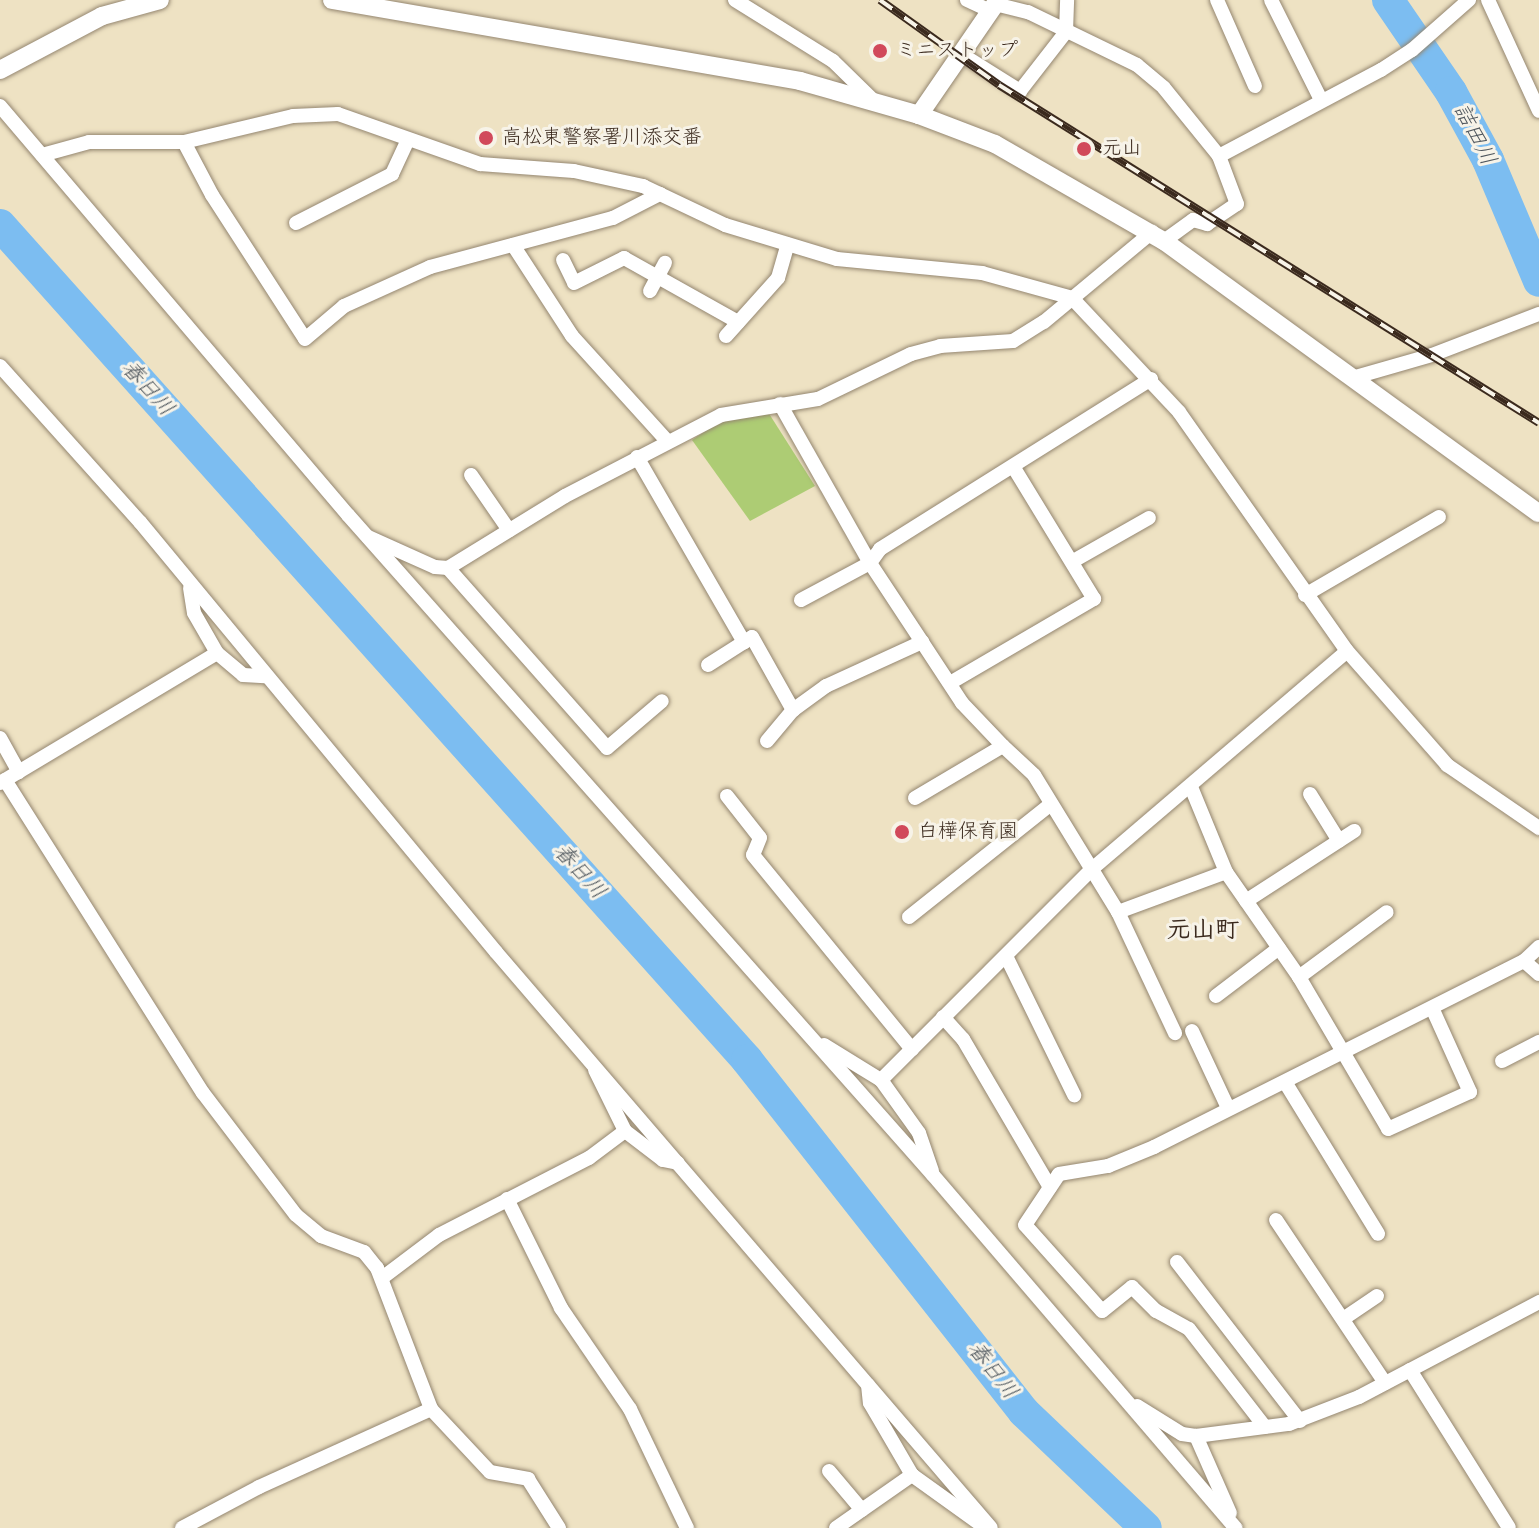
<!DOCTYPE html>
<meta charset="utf-8">
<style>
body{margin:0}
#map{position:relative;width:1539px;height:1528px;overflow:hidden;background:#eee2c3;font-family:Kalam,"Klee One",sans-serif}
div>[style]{position:absolute}
[style*='--x']{left:calc(var(--x)*1px);top:calc(var(--y)*1px);width:calc(var(--w)*1px);rotate:calc(var(--a)*1deg)}
.green>*{inset:0;background:#adcc74}
.river>*{height:32px;margin:-16px;padding:0 16px;transform-origin:16px;border-radius:16px;background:#7cbdf1}
.roads{filter:drop-shadow(0 0 2px #948670) drop-shadow(0 0 2px #948670)}
.minor>*{height:14px;margin:-7px;padding:0 7px;transform-origin:7px;border-radius:7px;background:#fff}
.tertiary>*{height:18px;margin:-9px;padding:0 9px;transform-origin:9px;border-radius:9px;background:#fff}
.rail>*{height:8px;margin-top:-4px;transform-origin:0;background:repeating-linear-gradient(90deg,#f7f3e8 0 15px,#3b2a1e 0 30px);box-sizing:border-box;border-block:2px solid #3b2a1e}
.dots>*{width:22px;height:22px;translate:-50% -50%;box-sizing:border-box;border:4px solid #f7f3e8;border-radius:50%}
span{translate:-50% -50%;white-space:nowrap;text-align:center;line-height:1.15;-webkit-text-stroke:6px #f7f3e8;paint-order:stroke}
.poi-label{font-size:20px;color:#3b2a1e}
.left{translate:0 -50%;text-align:left}
.water-label{font-size:22px;color:#4e565d;font-style:italic}
.quarter-label{font-size:24px;color:#3b2a1e;font-weight:700}
</style>
<div id="map">
<div class="green">
<div style="clip-path:polygon(768px 412px,815px 486px,750px 521px,692px 440px,719px 422px)"></div>
</div>
<div class="river">
<div style="--x:1388;--y:0;--w:112;--a:55.6"></div>
<div style="--x:1451;--y:92;--w:77;--a:61.4"></div>
<div style="--x:1488;--y:160;--w:131;--a:67.1"></div>
<div style="--x:0;--y:225;--w:1120;--a:48.18"></div>
<div style="--x:747;--y:1060;--w:448;--a:51.8"></div>
<div style="--x:1024;--y:1412;--w:168;--a:43.6"></div>
</div>
<div class="roads">
<div class="minor">
<div style="--x:735;--y:0;--w:115;--a:31.9"></div>
<div style="--x:833;--y:61;--w:59;--a:44.3"></div>
<div style="--x:967;--y:0;--w:26;--a:25"></div>
<div style="--x:1217;--y:0;--w:94;--a:66.2"></div>
<div style="--x:1271;--y:0;--w:112;--a:63.4"></div>
<div style="--x:1488;--y:0;--w:122;--a:65.3"></div>
<div style="--x:995;--y:4;--w:34;--a:14"></div>
<div style="--x:1028;--y:12;--w:121;--a:25.9"></div>
<div style="--x:1137;--y:65;--w:35;--a:40"></div>
<div style="--x:1164;--y:88;--w:87;--a:51"></div>
<div style="--x:1219;--y:156;--w:183;--a:-28"></div>
<div style="--x:1381;--y:70;--w:37;--a:-33"></div>
<div style="--x:1412;--y:50;--w:76;--a:-41.3"></div>
<div style="--x:961;--y:54;--w:70;--a:32.1"></div>
<div style="--x:1020;--y:91;--w:75;--a:-52.1"></div>
<div style="--x:1066;--y:32;--w:32;--a:-88"></div>
<div style="--x:0;--y:106;--w:537;--a:49.61"></div>
<div style="--x:348;--y:515;--w:882;--a:48.45"></div>
<div style="--x:933;--y:1175;--w:465;--a:49.4"></div>
<div style="--x:184;--y:142;--w:60;--a:62.2"></div>
<div style="--x:212;--y:195;--w:171;--a:57.1"></div>
<div style="--x:305;--y:339;--w:51;--a:-40.2"></div>
<div style="--x:344;--y:306;--w:94;--a:-24.4"></div>
<div style="--x:430;--y:267;--w:189;--a:-15"></div>
<div style="--x:613;--y:218;--w:53;--a:-27.1"></div>
<div style="--x:42;--y:155;--w:49;--a:-15.5"></div>
<div style="--x:89;--y:142;--w:95;--a:0"></div>
<div style="--x:184;--y:142;--w:112;--a:-13.4"></div>
<div style="--x:293;--y:116;--w:45;--a:-2.5"></div>
<div style="--x:338;--y:114;--w:151;--a:19.4"></div>
<div style="--x:480;--y:164;--w:94;--a:4.3"></div>
<div style="--x:574;--y:171;--w:71;--a:12.3"></div>
<div style="--x:643;--y:186;--w:91;--a:25.4"></div>
<div style="--x:725;--y:225;--w:117;--a:16.9"></div>
<div style="--x:837;--y:259;--w:146;--a:5.5"></div>
<div style="--x:982;--y:273;--w:93;--a:15.5"></div>
<div style="--x:1072;--y:298;--w:156;--a:46.8"></div>
<div style="--x:1179;--y:412;--w:292;--a:54.9"></div>
<div style="--x:1347;--y:651;--w:152;--a:48.7"></div>
<div style="--x:1447;--y:765;--w:112;--a:34.4"></div>
<div style="--x:296;--y:223;--w:108;--a:-27"></div>
<div style="--x:392;--y:174;--w:38;--a:-65"></div>
<div style="--x:1164;--y:241;--w:36;--a:-36"></div>
<div style="--x:1193;--y:220;--w:15;--a:16"></div>
<div style="--x:1207;--y:224;--w:36;--a:-34"></div>
<div style="--x:1237;--y:204;--w:51;--a:-110.6"></div>
<div style="--x:513;--y:245;--w:108;--a:57"></div>
<div style="--x:572;--y:336;--w:143;--a:47.8"></div>
<div style="--x:563;--y:260;--w:25;--a:64"></div>
<div style="--x:574;--y:283;--w:56;--a:-26.6"></div>
<div style="--x:624;--y:258;--w:131;--a:29.3"></div>
<div style="--x:650;--y:291;--w:32;--a:-62"></div>
<div style="--x:726;--y:336;--w:78;--a:-48.1"></div>
<div style="--x:778;--y:278;--w:35;--a:-74"></div>
<div style="--x:0;--y:366;--w:210;--a:48.1"></div>
<div style="--x:140;--y:522;--w:558;--a:50.38"></div>
<div style="--x:496;--y:952;--w:759;--a:49.33"></div>
<div style="--x:1352;--y:378;--w:83;--a:-16"></div>
<div style="--x:1432;--y:355;--w:115;--a:-21"></div>
<div style="--x:780;--y:404;--w:183;--a:60.5"></div>
<div style="--x:870;--y:563;--w:95;--a:56.6"></div>
<div style="--x:637;--y:457;--w:214;--a:60"></div>
<div style="--x:471;--y:475;--w:67;--a:55.4"></div>
<div style="--x:368;--y:537;--w:73;--a:24.1"></div>
<div style="--x:435;--y:567;--w:13;--a:4"></div>
<div style="--x:448;--y:568;--w:137;--a:-31.6"></div>
<div style="--x:565;--y:496;--w:176;--a:-27.4"></div>
<div style="--x:721;--y:415;--w:98;--a:-9.4"></div>
<div style="--x:818;--y:399;--w:103;--a:-25.8"></div>
<div style="--x:911;--y:354;--w:30;--a:-15"></div>
<div style="--x:940;--y:346;--w:73;--a:-3.9"></div>
<div style="--x:1013;--y:341;--w:36;--a:-32"></div>
<div style="--x:1044;--y:322;--w:141;--a:-39.8"></div>
<div style="--x:1075;--y:560;--w:85;--a:-29.6"></div>
<div style="--x:448;--y:568;--w:240;--a:48.5"></div>
<div style="--x:607;--y:748;--w:72;--a:-40.5"></div>
<div style="--x:190;--y:588;--w:25;--a:81"></div>
<div style="--x:194;--y:613;--w:46;--a:60.1"></div>
<div style="--x:217;--y:653;--w:34;--a:40"></div>
<div style="--x:243;--y:675;--w:22;--a:3"></div>
<div style="--x:1305;--y:595;--w:155;--a:-30.2"></div>
<div style="--x:801;--y:600;--w:78;--a:-28.2"></div>
<div style="--x:870;--y:563;--w:17;--a:-54"></div>
<div style="--x:880;--y:549;--w:320;--a:-32.1"></div>
<div style="--x:708;--y:665;--w:52;--a:-32.5"></div>
<div style="--x:752;--y:637;--w:84;--a:60.7"></div>
<div style="--x:950;--y:683;--w:167;--a:-30.3"></div>
<div style="--x:1094;--y:599;--w:153;--a:-121.4"></div>
<div style="--x:0;--y:738;--w:39;--a:61"></div>
<div style="--x:767;--y:741;--w:40;--a:-50"></div>
<div style="--x:793;--y:710;--w:41;--a:-36"></div>
<div style="--x:826;--y:686;--w:106;--a:-24.6"></div>
<div style="--x:922;--y:642;--w:73;--a:56.7"></div>
<div style="--x:962;--y:703;--w:59;--a:46.4"></div>
<div style="--x:5;--y:780;--w:370;--a:57.7"></div>
<div style="--x:203;--y:1093;--w:153;--a:52.7"></div>
<div style="--x:296;--y:1215;--w:33;--a:40"></div>
<div style="--x:321;--y:1236;--w:46;--a:20.4"></div>
<div style="--x:364;--y:1252;--w:21;--a:51"></div>
<div style="--x:377;--y:1268;--w:151;--a:69"></div>
<div style="--x:431;--y:1409;--w:86;--a:46.9"></div>
<div style="--x:490;--y:1472;--w:39;--a:10"></div>
<div style="--x:528;--y:1479;--w:58;--a:57.7"></div>
<div style="--x:0;--y:783;--w:253;--a:-30.9"></div>
<div style="--x:1191;--y:787;--w:92;--a:67.6"></div>
<div style="--x:1226;--y:872;--w:128;--a:55.2"></div>
<div style="--x:1299;--y:977;--w:176;--a:59.6"></div>
<div style="--x:1388;--y:1129;--w:90;--a:-24.3"></div>
<div style="--x:1470;--y:1092;--w:92;--a:-114.3"></div>
<div style="--x:1310;--y:794;--w:55;--a:58.3"></div>
<div style="--x:727;--y:796;--w:53;--a:51.8"></div>
<div style="--x:760;--y:838;--w:18;--a:112"></div>
<div style="--x:753;--y:855;--w:251;--a:50.7"></div>
<div style="--x:915;--y:798;--w:102;--a:-30.6"></div>
<div style="--x:1003;--y:746;--w:42;--a:43.1"></div>
<div style="--x:1034;--y:775;--w:161;--a:58.5"></div>
<div style="--x:1118;--y:912;--w:134;--a:64.8"></div>
<div style="--x:1246;--y:901;--w:129;--a:-32.9"></div>
<div style="--x:1118;--y:912;--w:115;--a:-20.3"></div>
<div style="--x:909;--y:917;--w:181;--a:-38.5"></div>
<div style="--x:1007;--y:958;--w:153;--a:63.9"></div>
<div style="--x:1524;--y:961;--w:20;--a:41"></div>
<div style="--x:1299;--y:977;--w:109;--a:-36.5"></div>
<div style="--x:1216;--y:996;--w:79;--a:-37.3"></div>
<div style="--x:943;--y:1017;--w:30;--a:48"></div>
<div style="--x:963;--y:1039;--w:172;--a:59.6"></div>
<div style="--x:1192;--y:1031;--w:85;--a:64.9"></div>
<div style="--x:824;--y:1045;--w:67;--a:31.6"></div>
<div style="--x:1502;--y:1061;--w:42;--a:-27.2"></div>
<div style="--x:595;--y:1070;--w:68;--a:63.8"></div>
<div style="--x:625;--y:1131;--w:48;--a:37.3"></div>
<div style="--x:663;--y:1160;--w:15;--a:11"></div>
<div style="--x:1285;--y:1082;--w:178;--a:58.5"></div>
<div style="--x:932;--y:1171;--w:40;--a:-108.9"></div>
<div style="--x:919;--y:1133;--w:65;--a:-125.6"></div>
<div style="--x:881;--y:1080;--w:298;--a:-45"></div>
<div style="--x:1092;--y:869;--w:335;--a:-40.5"></div>
<div style="--x:507;--y:1199;--w:122;--a:63.6"></div>
<div style="--x:561;--y:1308;--w:122;--a:55.7"></div>
<div style="--x:630;--y:1409;--w:132;--a:64.4"></div>
<div style="--x:1276;--y:1220;--w:196;--a:56.2"></div>
<div style="--x:1177;--y:1262;--w:201;--a:52.3"></div>
<div style="--x:382;--y:1278;--w:71;--a:-37"></div>
<div style="--x:439;--y:1235;--w:169;--a:-27.2"></div>
<div style="--x:589;--y:1158;--w:45;--a:-36.9"></div>
<div style="--x:1343;--y:1319;--w:41;--a:-34.1"></div>
<div style="--x:1410;--y:1370;--w:186;--a:57.9"></div>
<div style="--x:868;--y:1385;--w:18;--a:84"></div>
<div style="--x:870;--y:1403;--w:83;--a:59.7"></div>
<div style="--x:912;--y:1475;--w:87;--a:35.7"></div>
<div style="--x:1137;--y:1406;--w:53;--a:31.9"></div>
<div style="--x:1182;--y:1434;--w:14;--a:8"></div>
<div style="--x:1196;--y:1436;--w:94;--a:-7.4"></div>
<div style="--x:1289;--y:1424;--w:75;--a:-21.1"></div>
<div style="--x:1359;--y:1397;--w:204;--a:-27.8"></div>
<div style="--x:1265;--y:1427;--w:124;--a:-127.8"></div>
<div style="--x:1189;--y:1329;--w:38;--a:-151"></div>
<div style="--x:1156;--y:1311;--w:34;--a:-135"></div>
<div style="--x:1132;--y:1287;--w:38;--a:141"></div>
<div style="--x:1102;--y:1311;--w:115;--a:-131.8"></div>
<div style="--x:1025;--y:1225;--w:61;--a:-56.3"></div>
<div style="--x:1059;--y:1174;--w:50;--a:-9.3"></div>
<div style="--x:1108;--y:1166;--w:50;--a:-22.4"></div>
<div style="--x:1154;--y:1147;--w:414;--a:-26.7"></div>
<div style="--x:1524;--y:961;--w:21;--a:-43"></div>
<div style="--x:1196;--y:1436;--w:84;--a:66.2"></div>
<div style="--x:829;--y:1471;--w:51;--a:49.8"></div>
<div style="--x:182;--y:1528;--w:87;--a:-28"></div>
<div style="--x:259;--y:1487;--w:189;--a:-24.4"></div>
<div style="--x:836;--y:1528;--w:93;--a:-34.9"></div>
</div>
<div class="tertiary">
<div style="--x:332;--y:0;--w:475;--a:9.8"></div>
<div style="--x:800;--y:81;--w:124;--a:15.9"></div>
<div style="--x:919;--y:115;--w:81;--a:20.9"></div>
<div style="--x:995;--y:144;--w:195;--a:29.9"></div>
<div style="--x:1164;--y:241;--w:463;--a:36"></div>
<div style="--x:0;--y:70;--w:115;--a:-27.9"></div>
<div style="--x:102;--y:16;--w:60;--a:-15.4"></div>
<div style="--x:919;--y:115;--w:140;--a:-55.5"></div>
</div>
</div>
<div class="rail">
<div style="--x:880;--y:0;--w:146;--a:35.5"></div>
<div style="--x:999;--y:85;--w:637;--a:32.04"></div>
</div>
<div class="dots">
<div style="left:880px;top:51px;background:#d1495b"></div>
<div style="left:486px;top:138px;background:#d1495b"></div>
<div style="left:1084px;top:149px;background:#d1495b"></div>
<div style="left:902px;top:832px;background:#d1495b"></div>
</div>
<div class="poi-label">
<span class="left" style="left:896px;top:51px">ミニストップ</span>
<span class="left" style="left:502px;top:138px">高松東警察署川添交番</span>
<span class="left" style="left:1102px;top:149px">元山</span>
<span class="left" style="left:918px;top:832px">白樺保育園</span>
</div>
<div class="water-label">
<span style="left:1474px;top:135px;rotate:63deg">詰田川</span>
<span style="left:147px;top:389px;rotate:48deg">春日川</span>
<span style="left:579px;top:872px;rotate:48deg">春日川</span>
<span style="left:992px;top:1371px;rotate:52deg">春日川</span>
</div>
<div class="quarter-label">
<span style="left:1203px;top:931px">元山町</span>
</div>
</div>
